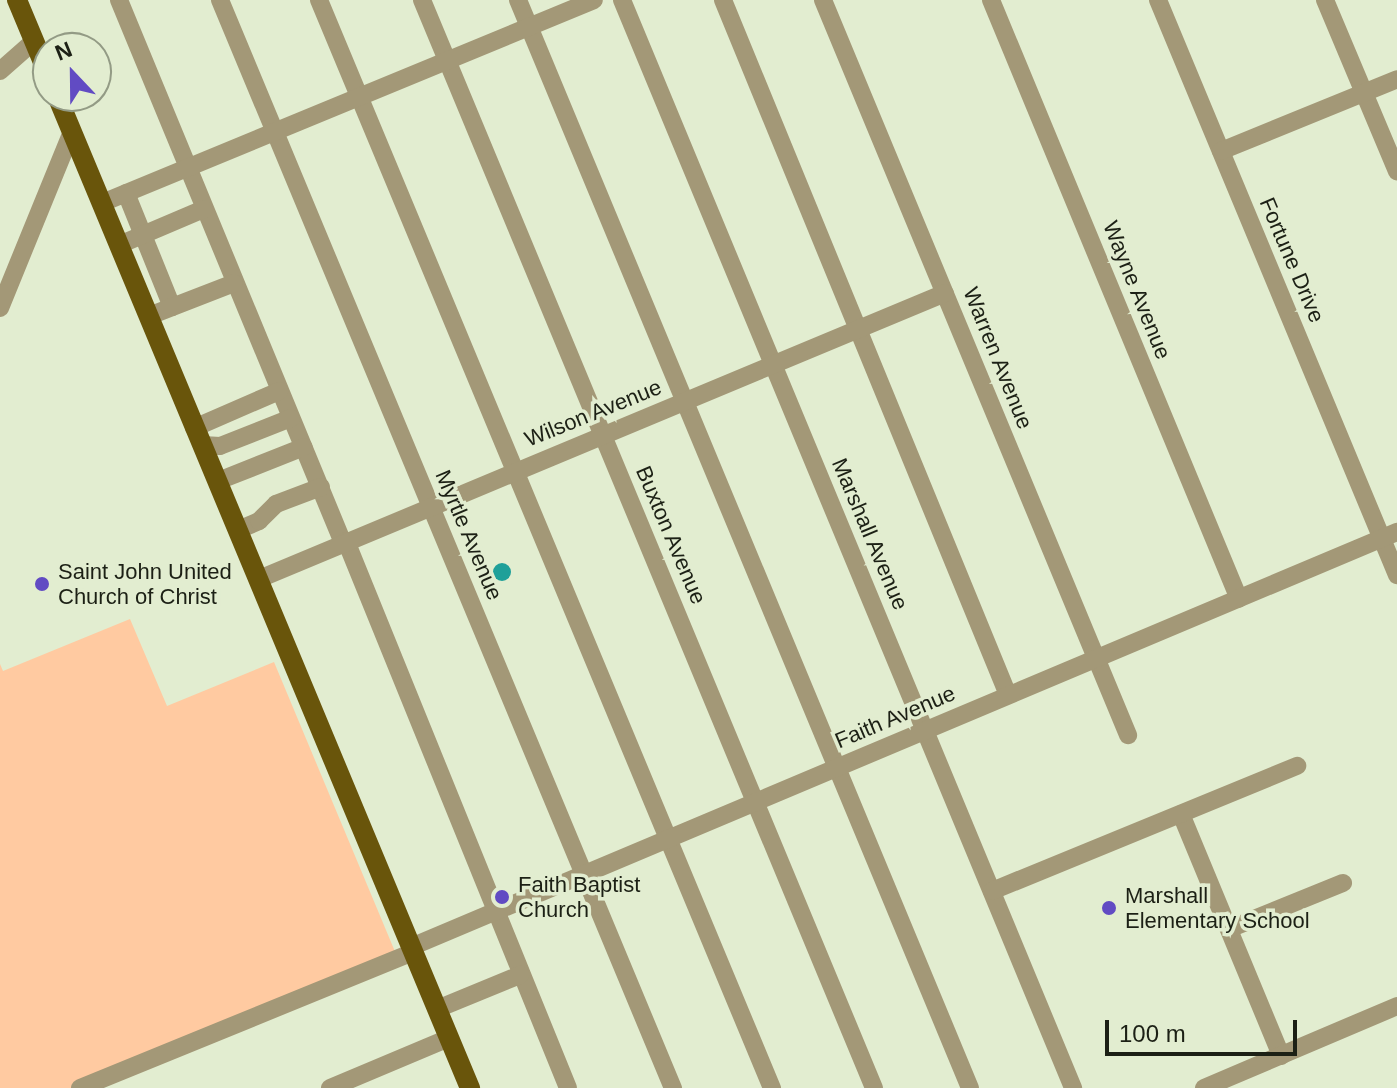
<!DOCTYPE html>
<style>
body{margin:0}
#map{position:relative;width:1397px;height:1088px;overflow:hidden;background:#e2edd0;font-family:Helvetica,sans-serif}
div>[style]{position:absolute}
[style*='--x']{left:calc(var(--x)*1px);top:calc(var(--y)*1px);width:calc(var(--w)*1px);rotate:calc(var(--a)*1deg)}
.green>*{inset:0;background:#ffcaa1}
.water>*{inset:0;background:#1fa099}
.round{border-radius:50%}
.minor>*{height:18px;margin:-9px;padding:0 9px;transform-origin:9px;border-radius:9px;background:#a39877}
.major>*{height:20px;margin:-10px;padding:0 10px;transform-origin:10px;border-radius:10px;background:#69550b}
.dots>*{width:22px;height:22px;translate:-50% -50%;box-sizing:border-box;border:4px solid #e2edd0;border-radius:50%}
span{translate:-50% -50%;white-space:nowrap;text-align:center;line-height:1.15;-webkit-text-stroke:7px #e2edd0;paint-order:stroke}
.street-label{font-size:22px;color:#1c2015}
.poi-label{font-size:22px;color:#1c2015}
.left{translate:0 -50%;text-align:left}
.north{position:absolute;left:32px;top:32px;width:80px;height:80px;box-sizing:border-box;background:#e2edd0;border:2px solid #939b85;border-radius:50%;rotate:338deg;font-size:22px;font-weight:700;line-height:32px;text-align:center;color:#1c2015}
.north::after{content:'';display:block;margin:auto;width:28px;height:36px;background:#614bc3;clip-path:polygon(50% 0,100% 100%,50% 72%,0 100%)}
.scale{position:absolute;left:1105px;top:1020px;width:192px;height:36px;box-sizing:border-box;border:4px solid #1c2015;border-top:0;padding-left:10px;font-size:24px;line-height:28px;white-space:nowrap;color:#1c2015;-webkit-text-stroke:6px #e2edd0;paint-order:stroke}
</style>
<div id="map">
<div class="green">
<div style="clip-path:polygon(130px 619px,167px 706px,274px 662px,396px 954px,72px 1088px,0 1088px,0 664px,3px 671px)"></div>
</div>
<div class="water">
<div class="round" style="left:493px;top:563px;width:18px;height:18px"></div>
</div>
<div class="minor">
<div style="--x:119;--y:0;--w:587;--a:67.58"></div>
<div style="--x:220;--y:0;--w:1179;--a:67.4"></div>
<div style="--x:319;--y:0;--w:1179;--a:67.4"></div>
<div style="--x:422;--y:0;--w:1178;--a:67.44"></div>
<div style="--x:518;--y:0;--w:1178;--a:67.44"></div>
<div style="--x:622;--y:0;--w:1178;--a:67.48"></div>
<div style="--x:723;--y:0;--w:751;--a:67.7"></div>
<div style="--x:823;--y:0;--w:796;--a:67.46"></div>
<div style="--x:991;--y:0;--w:648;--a:67.51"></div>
<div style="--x:1158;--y:0;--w:623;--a:67.43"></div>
<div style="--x:1325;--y:0;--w:186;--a:67.2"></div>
<div style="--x:0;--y:71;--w:45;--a:-41.4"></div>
<div style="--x:1221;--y:151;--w:190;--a:-22.2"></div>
<div style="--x:126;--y:193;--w:123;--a:68"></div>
<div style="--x:102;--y:203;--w:532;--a:-22.42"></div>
<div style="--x:119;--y:245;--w:92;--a:-23"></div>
<div style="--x:0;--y:308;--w:190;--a:-67.8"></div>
<div style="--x:149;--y:316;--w:91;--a:-21.2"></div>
<div style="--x:194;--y:428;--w:93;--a:-23.5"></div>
<div style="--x:203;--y:445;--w:17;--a:3"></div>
<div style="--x:220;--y:446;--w:76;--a:-21.5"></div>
<div style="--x:218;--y:481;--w:92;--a:-21.6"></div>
<div style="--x:238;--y:530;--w:23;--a:-23"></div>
<div style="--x:259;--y:521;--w:24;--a:-45"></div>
<div style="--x:276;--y:504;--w:48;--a:-20.7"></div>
<div style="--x:346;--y:541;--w:590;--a:67.91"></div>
<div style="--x:259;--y:579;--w:743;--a:-22.63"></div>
<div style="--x:1181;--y:814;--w:262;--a:67.5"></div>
<div style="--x:992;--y:891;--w:330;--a:-22.3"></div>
<div style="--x:1229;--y:929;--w:123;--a:-22"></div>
<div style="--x:411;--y:947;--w:1070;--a:-22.83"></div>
<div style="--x:437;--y:1009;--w:90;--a:-22.3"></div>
<div style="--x:80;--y:1088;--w:360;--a:-22.2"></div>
<div style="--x:330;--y:1088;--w:129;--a:-22.8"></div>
<div style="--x:1204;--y:1088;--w:210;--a:-23"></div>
</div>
<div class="major">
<div style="--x:17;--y:0;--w:80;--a:67.3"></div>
<div style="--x:57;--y:96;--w:1075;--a:67.4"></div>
</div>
<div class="dots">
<div style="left:42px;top:584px;background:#614bc3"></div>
<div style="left:502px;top:897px;background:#614bc3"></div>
<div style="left:1109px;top:908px;background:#614bc3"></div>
</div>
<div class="street-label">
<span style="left:1292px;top:260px;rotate:67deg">Fortune Drive</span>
<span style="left:1137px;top:290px;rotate:68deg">Wayne Avenue</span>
<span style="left:998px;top:358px;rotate:68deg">Warren Avenue</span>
<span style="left:593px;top:413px;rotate:-22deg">Wilson Avenue</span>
<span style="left:870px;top:534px;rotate:67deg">Marshall Avenue</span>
<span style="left:469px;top:535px;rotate:67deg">Myrtle Avenue</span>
<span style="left:671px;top:535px;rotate:67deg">Buxton Avenue</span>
<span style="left:895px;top:717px;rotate:-23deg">Faith Avenue</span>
</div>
<div class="poi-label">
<span class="left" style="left:58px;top:584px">Saint John United<br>Church of Christ</span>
<span class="left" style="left:518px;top:897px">Faith Baptist<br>Church</span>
<span class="left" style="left:1125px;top:908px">Marshall<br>Elementary School</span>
</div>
<div class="north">N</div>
<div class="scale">100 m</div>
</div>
